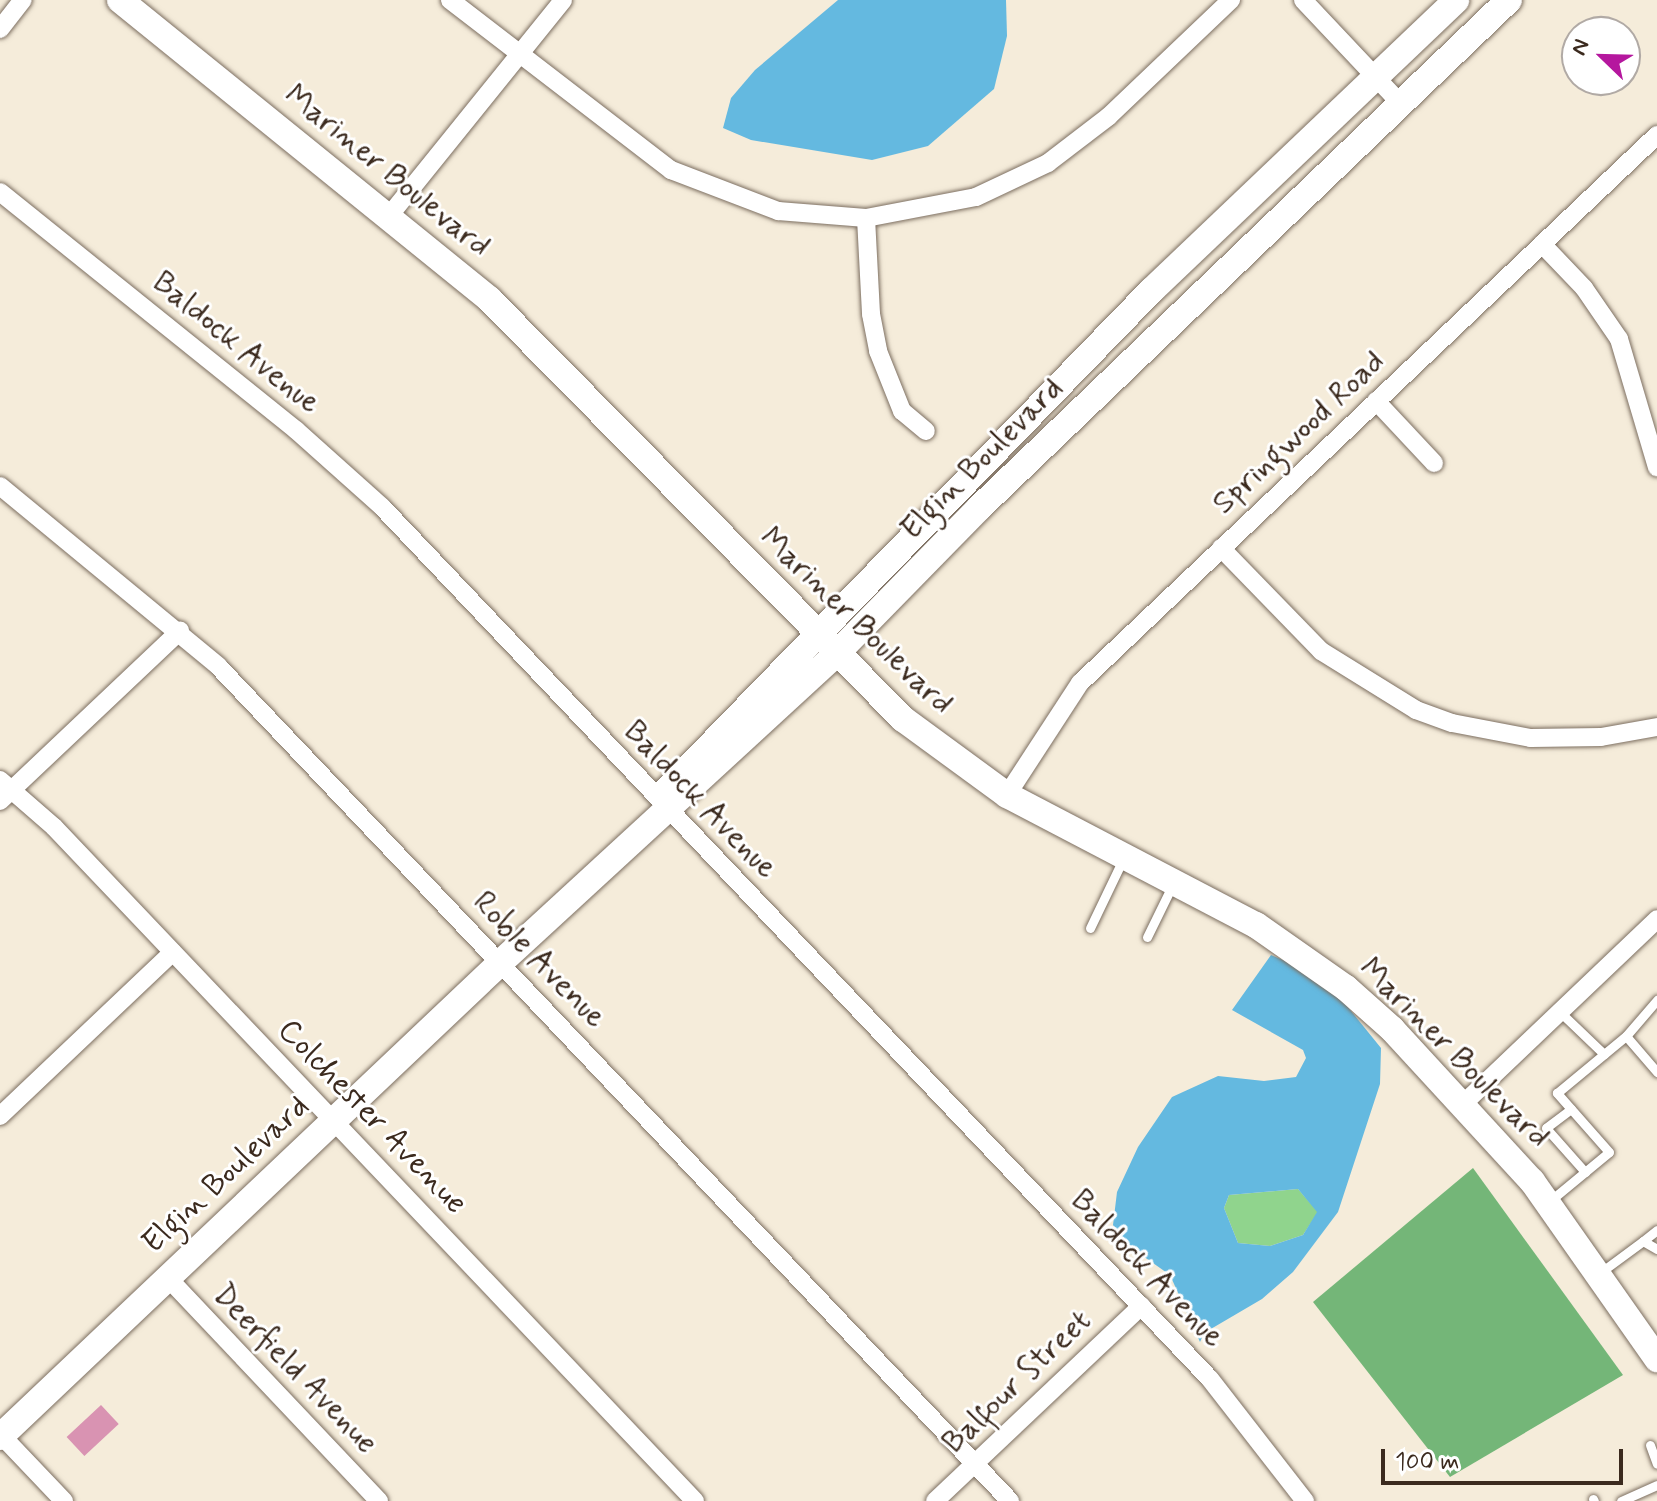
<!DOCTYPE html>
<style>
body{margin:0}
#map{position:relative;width:1657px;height:1501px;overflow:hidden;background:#f5ecda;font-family:Mynerve,sans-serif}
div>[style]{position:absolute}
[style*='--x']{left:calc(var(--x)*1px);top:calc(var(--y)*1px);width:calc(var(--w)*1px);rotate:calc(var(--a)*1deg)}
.green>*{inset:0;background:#90d48d}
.forest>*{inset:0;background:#74b678}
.water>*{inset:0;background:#64b9e0}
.building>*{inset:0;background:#d993b2;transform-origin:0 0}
.roads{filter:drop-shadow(0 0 2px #7c6e60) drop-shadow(0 0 2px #7c6e60)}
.lane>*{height:9px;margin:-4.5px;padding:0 4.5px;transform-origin:4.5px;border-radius:4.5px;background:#fff}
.street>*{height:18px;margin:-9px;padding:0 9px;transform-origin:9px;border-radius:9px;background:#fff}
.secondary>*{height:26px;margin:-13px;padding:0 13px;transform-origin:13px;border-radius:13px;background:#fff}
span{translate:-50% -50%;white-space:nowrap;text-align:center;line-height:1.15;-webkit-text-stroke:6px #fff;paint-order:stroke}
.street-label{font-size:32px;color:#3b2a1e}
.north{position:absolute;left:1561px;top:16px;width:80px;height:80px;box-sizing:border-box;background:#fff;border:2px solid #b1aaa5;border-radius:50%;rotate:293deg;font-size:22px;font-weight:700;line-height:32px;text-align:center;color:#3b2a1e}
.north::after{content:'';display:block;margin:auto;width:28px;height:36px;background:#b5179e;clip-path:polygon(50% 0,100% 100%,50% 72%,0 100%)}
.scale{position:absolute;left:1381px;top:1449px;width:242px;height:36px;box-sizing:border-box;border:4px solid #3b2a1e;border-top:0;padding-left:10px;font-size:24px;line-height:28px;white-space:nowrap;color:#3b2a1e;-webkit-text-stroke:6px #fff;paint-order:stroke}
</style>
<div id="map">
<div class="green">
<div style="clip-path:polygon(1298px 1189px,1318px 1212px,1303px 1235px,1270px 1246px,1238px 1243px,1224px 1208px,1229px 1195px)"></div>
</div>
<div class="forest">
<div style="clip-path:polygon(1473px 1168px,1623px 1375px,1450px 1477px,1313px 1302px)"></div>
</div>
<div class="water">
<div style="clip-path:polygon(838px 0,1006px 0,1007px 36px,994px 89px,928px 146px,872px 160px,751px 140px,723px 128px,731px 98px,755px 70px)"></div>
<div style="clip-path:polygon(evenodd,1271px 955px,1311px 972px,1334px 990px,1381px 1048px,1380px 1084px,1338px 1212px,1293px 1272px,1262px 1299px,1204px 1333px,1200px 1342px,1170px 1275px,1123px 1242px,1113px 1225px,1117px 1192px,1138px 1147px,1172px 1097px,1218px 1076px,1264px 1081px,1296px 1077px,1306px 1058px,1303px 1050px,1232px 1010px,1271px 955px,1298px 1189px,1317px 1212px,1303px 1235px,1270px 1246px,1238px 1243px,1224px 1208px,1229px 1195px,1298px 1189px)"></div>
</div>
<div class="building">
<div style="left:101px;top:1405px;width:26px;height:47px;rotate:47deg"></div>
</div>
<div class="roads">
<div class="lane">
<div style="--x:1090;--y:928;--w:76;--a:-64.4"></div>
<div style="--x:1147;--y:937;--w:57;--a:-63.9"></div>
<div style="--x:1560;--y:1012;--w:61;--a:43.7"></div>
<div style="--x:1626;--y:1036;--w:48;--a:49.3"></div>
<div style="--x:1571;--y:1109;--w:31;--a:143"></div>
<div style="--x:1546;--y:1128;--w:59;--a:48.4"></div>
<div style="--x:1551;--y:1200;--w:75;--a:-39.6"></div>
<div style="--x:1609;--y:1152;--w:79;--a:-131.4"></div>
<div style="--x:1557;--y:1093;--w:89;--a:-39.6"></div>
<div style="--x:1626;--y:1036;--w:48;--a:-49.3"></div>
<div style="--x:1643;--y:1241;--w:18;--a:-38"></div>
<div style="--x:1601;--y:1272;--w:52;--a:-36.4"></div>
<div style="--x:1643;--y:1241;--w:16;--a:30"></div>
<div style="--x:1650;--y:1445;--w:20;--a:70"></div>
<div style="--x:1593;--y:1499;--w:2;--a:63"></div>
<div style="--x:1621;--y:1501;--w:39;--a:-24"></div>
</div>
<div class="street">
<div style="--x:450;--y:0;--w:279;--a:37.6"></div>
<div style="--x:671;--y:170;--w:115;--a:21"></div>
<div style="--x:778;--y:211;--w:88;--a:4.5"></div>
<div style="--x:866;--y:218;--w:112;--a:-10.8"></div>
<div style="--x:976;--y:197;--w:80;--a:-25.3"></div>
<div style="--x:1048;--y:163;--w:76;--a:-37.5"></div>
<div style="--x:1108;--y:117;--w:170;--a:-43.6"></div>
<div style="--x:1303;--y:0;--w:140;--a:46.7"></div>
<div style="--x:0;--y:29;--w:37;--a:-52"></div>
<div style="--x:0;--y:192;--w:380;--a:38.8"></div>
<div style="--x:296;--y:430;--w:115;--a:41.8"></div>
<div style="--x:382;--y:507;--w:1202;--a:46.48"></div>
<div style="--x:1210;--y:1379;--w:155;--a:52.1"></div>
<div style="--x:389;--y:216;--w:277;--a:-51.1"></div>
<div style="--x:866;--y:218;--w:96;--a:87"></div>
<div style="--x:871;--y:314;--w:38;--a:79"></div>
<div style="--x:878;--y:351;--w:65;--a:68.2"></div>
<div style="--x:902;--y:411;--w:31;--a:40"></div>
<div style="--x:1542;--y:244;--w:61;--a:46.3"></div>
<div style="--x:1584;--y:288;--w:62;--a:55.5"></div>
<div style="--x:1619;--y:339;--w:134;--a:73.5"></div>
<div style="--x:1376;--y:401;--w:85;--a:46.9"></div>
<div style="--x:0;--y:486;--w:283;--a:39.5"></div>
<div style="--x:218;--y:666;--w:1151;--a:46.51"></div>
<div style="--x:1221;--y:548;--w:144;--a:45.8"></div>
<div style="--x:1321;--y:651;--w:112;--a:31.8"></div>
<div style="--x:1416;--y:710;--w:38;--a:20"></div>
<div style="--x:1452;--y:723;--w:80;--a:10.8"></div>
<div style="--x:1531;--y:738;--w:70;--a:-0.8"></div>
<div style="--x:1601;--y:737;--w:57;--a:-10.1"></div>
<div style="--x:0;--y:780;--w:72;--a:41"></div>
<div style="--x:54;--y:827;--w:930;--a:46.44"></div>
<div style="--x:1007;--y:795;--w:134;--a:-56.9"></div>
<div style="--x:1080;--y:683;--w:796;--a:-43.52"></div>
<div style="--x:0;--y:801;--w:248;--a:-43.4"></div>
<div style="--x:1463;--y:1104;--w:268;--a:-43.6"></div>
<div style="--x:0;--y:1116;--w:238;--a:-43.5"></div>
<div style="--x:168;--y:1278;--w:307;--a:46.6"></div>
<div style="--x:2;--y:1436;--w:90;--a:46.4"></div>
<div style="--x:935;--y:1501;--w:284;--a:-43.4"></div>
</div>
<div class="secondary">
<div style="--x:120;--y:0;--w:475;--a:39"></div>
<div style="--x:489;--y:299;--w:590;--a:45.41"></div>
<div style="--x:903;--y:719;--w:129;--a:36.2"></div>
<div style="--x:1007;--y:795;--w:281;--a:27.6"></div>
<div style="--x:1256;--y:925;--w:110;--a:35"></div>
<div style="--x:1346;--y:988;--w:62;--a:41.7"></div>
<div style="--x:1392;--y:1029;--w:207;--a:47.4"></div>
<div style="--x:1532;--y:1181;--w:218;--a:54.9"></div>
<div style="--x:663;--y:794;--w:702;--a:-45.87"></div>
<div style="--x:1152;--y:290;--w:420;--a:-43.6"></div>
<div style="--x:0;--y:1437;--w:689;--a:-43.47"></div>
<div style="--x:500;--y:963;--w:455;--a:-42.6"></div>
<div style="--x:835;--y:655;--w:206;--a:-45.6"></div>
<div style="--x:979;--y:508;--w:734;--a:-43.79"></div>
</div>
</div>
<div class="street-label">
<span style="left:387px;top:171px;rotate:39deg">Mariner Boulevard</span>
<span style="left:236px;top:343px;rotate:39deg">Baldock Avenue</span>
<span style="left:1299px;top:433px;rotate:-43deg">Springwood Road</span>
<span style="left:982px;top:459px;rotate:-45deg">Elgin Boulevard</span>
<span style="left:856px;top:621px;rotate:44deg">Mariner Boulevard</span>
<span style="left:700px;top:800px;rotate:46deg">Baldock Avenue</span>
<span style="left:539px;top:960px;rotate:46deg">Roble Avenue</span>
<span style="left:1454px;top:1053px;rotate:45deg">Mariner Boulevard</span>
<span style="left:372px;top:1117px;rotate:46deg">Colchester Avenue</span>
<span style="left:226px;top:1175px;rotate:-43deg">Elgin Boulevard</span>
<span style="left:1147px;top:1269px;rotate:46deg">Baldock Avenue</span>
<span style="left:295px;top:1369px;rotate:46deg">Deerfield Avenue</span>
<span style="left:1017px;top:1382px;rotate:-44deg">Balfour Street</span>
</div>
<div class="north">N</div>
<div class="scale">100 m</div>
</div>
